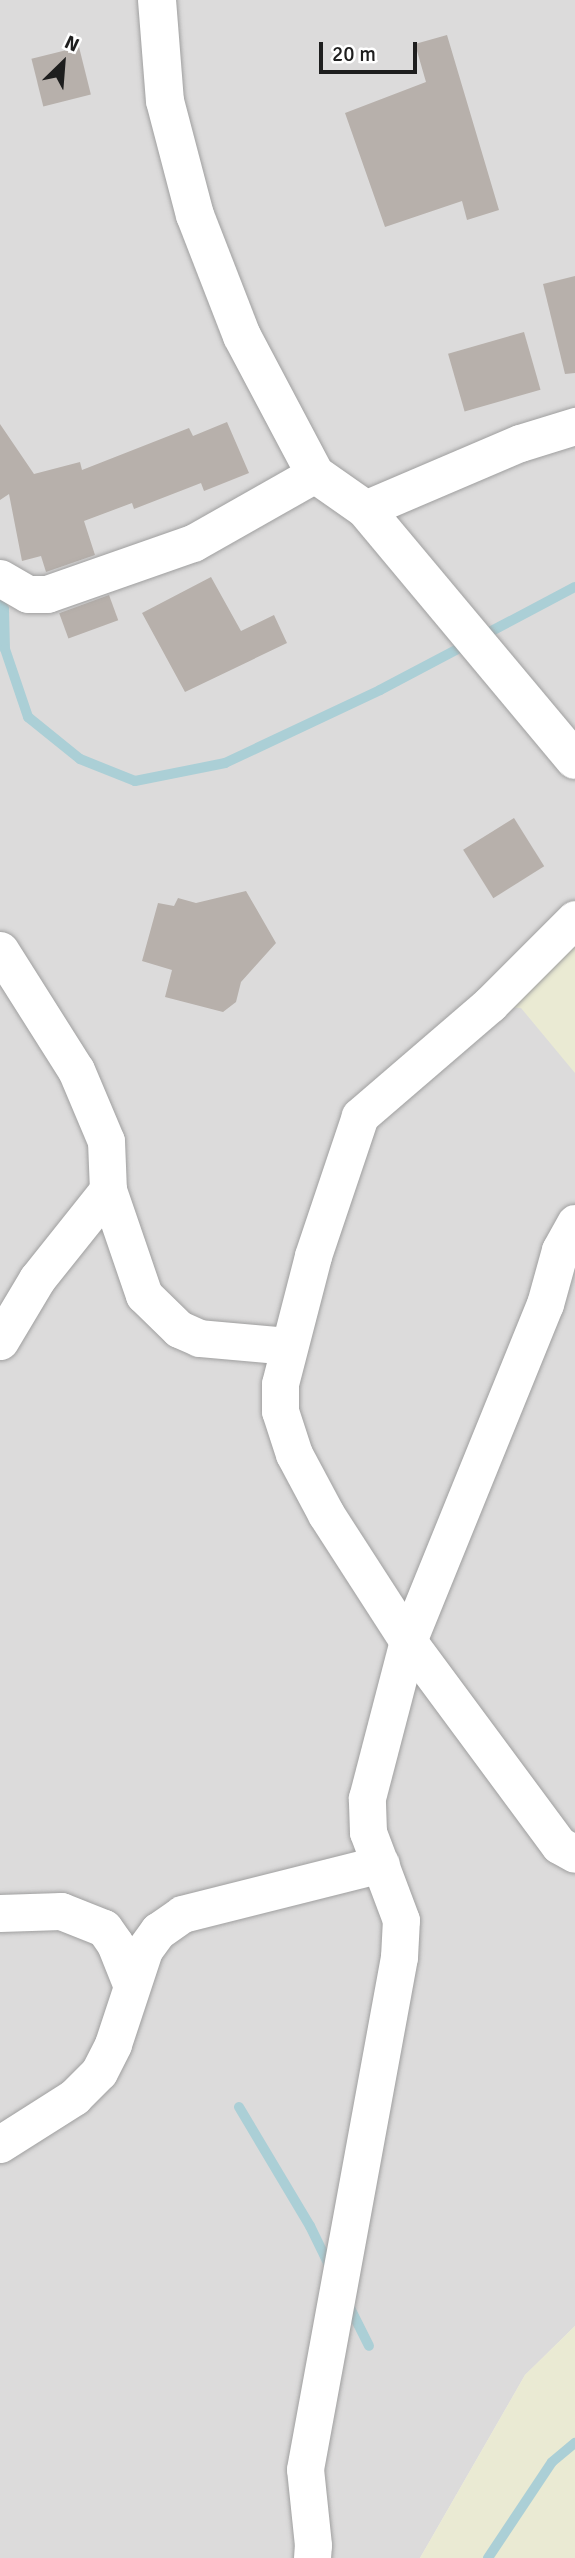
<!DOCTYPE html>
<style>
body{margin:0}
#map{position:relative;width:575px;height:2558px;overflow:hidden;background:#eeebe5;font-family:Signika,sans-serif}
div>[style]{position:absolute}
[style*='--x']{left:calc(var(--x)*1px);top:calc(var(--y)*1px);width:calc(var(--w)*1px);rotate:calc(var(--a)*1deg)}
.residential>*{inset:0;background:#dcdbdb}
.farmland>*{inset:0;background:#eaead3}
.stream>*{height:10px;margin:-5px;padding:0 5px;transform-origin:5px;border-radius:5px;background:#abcfd6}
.building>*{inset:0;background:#b7b0ab;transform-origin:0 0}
.roads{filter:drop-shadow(0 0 2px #9f9f9f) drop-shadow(0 0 2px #9f9f9f)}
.minor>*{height:37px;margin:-18.5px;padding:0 18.5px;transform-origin:18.5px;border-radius:18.5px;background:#fff}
.tertiary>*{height:38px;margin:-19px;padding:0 19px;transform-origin:19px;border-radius:19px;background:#fff}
span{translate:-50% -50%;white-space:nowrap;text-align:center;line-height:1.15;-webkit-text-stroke:5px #fff;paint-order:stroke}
.north{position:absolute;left:28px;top:28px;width:70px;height:70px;-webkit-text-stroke:5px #fff;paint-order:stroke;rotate:25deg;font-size:19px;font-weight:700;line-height:28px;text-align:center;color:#1e1e1e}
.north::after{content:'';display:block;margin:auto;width:24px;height:32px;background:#1e1e1e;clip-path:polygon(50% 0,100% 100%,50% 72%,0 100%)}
.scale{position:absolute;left:319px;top:42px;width:98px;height:32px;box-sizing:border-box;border:4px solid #1e1e1e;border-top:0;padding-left:9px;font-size:21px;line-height:24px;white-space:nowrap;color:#1e1e1e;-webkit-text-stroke:5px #fff;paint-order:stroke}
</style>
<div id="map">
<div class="residential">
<div style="clip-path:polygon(0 0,575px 0,575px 2326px,525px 2375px,420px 2558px,0 2558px)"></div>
</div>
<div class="farmland">
<div style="clip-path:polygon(575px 934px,575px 1073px,521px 1008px,502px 1007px)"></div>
<div style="clip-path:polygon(575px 2326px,575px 2558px,420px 2558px,525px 2375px)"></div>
</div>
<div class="stream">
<div style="--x:0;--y:603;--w:7;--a:56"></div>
<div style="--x:4;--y:609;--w:40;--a:88.6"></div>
<div style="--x:5;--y:649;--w:72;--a:71.3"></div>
<div style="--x:28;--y:717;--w:67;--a:38.9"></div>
<div style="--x:80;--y:759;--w:59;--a:21.8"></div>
<div style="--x:135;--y:781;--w:92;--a:-11.3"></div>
<div style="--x:225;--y:763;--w:171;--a:-25.2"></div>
<div style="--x:380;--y:690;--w:101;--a:-27.8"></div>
<div style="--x:482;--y:636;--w:105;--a:-27.8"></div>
<div style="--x:239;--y:2107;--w:139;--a:59.2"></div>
<div style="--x:310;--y:2226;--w:46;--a:64"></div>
<div style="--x:347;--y:2302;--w:49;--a:63.4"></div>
<div style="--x:488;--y:2558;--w:115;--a:-56.3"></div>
<div style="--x:552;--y:2462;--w:30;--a:-40"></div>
</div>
<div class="building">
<div style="clip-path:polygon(447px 35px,499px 210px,467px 220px,462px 201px,385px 227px,345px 113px,426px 82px,415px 44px)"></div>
<div style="left:79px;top:47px;width:49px;height:49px;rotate:76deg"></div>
<div style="clip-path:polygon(575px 276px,575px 373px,565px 374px,543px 284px)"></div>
<div style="left:524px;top:332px;width:60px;height:79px;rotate:74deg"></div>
<div style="clip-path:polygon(227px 422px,249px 473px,204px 491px,201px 483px,134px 509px,132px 503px,84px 521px,95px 555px,46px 572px,41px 556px,22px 561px,9px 494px,0 500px,0 424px,34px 474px,80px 462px,82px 470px,189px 428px,193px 436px)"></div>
<div style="clip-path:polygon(211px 577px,241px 631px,274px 615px,287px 643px,185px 692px,142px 613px)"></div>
<div style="left:109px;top:595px;width:27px;height:53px;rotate:70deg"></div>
<div style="left:514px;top:818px;width:57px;height:60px;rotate:58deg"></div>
<div style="clip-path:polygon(246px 891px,276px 943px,241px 982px,236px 1002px,223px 1012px,165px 997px,172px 970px,142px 961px,158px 903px,174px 906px,178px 898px,196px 903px)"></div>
</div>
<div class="roads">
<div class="minor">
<div style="--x:365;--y:509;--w:168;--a:-23.1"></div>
<div style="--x:520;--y:443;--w:58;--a:-17.2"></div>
<div style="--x:0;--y:578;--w:32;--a:30"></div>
<div style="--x:28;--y:594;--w:19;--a:0"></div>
<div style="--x:47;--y:594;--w:155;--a:-19.3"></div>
<div style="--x:193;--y:543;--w:140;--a:-29.5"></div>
<div style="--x:575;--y:919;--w:120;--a:135"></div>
<div style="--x:490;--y:1004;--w:172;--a:139.3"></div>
<div style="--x:360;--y:1116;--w:148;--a:108.6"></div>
<div style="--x:313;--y:1256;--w:132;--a:104.5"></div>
<div style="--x:280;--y:1384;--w:27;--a:90"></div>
<div style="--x:280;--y:1411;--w:45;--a:72"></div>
<div style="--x:294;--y:1454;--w:68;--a:61.9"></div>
<div style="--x:326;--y:1514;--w:151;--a:57.2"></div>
<div style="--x:408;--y:1641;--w:254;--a:53.5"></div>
<div style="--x:559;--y:1845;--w:18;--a:29"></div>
<div style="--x:0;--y:950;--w:142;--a:57.7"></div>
<div style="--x:76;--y:1070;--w:77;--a:67.1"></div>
<div style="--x:106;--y:1141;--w:49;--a:87.7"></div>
<div style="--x:108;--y:1190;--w:111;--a:71.1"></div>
<div style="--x:144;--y:1295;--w:49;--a:44.2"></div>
<div style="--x:179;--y:1329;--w:22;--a:24"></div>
<div style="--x:199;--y:1338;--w:90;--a:5.1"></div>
<div style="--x:0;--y:1341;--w:72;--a:-59.2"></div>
<div style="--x:37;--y:1279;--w:114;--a:-51.4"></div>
<div style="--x:0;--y:1913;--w:61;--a:-1.9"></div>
<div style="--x:61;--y:1911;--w:46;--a:21.6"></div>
<div style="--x:104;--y:1928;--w:19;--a:55"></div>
<div style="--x:115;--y:1944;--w:43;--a:68.2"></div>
<div style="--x:0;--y:2144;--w:88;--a:-32.4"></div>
<div style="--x:74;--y:2097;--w:35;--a:-45"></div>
<div style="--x:99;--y:2072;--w:31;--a:-63"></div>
<div style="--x:113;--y:2044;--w:99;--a:-71.7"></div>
<div style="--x:144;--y:1950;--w:24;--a:-54"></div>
<div style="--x:158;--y:1931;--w:29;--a:-35"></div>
<div style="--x:182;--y:1914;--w:205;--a:-14.1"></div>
<div style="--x:312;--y:2558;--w:13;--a:-86"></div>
<div style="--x:313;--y:2545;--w:76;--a:-96"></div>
<div style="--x:305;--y:2469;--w:521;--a:-79.6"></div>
<div style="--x:399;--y:1957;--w:37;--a:-87"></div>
<div style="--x:401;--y:1920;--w:94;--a:-110.6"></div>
<div style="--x:368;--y:1832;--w:34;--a:-92"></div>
<div style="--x:367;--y:1798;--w:162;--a:-75.4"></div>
<div style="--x:408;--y:1641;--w:364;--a:-67.9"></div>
<div style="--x:545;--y:1304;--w:56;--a:-74.5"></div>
<div style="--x:560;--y:1250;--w:31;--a:-61"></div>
</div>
<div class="tertiary">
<div style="--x:157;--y:0;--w:101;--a:85.5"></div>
<div style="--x:165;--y:101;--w:118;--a:75.3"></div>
<div style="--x:195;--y:215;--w:130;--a:68.8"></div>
<div style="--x:242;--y:336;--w:156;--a:62.1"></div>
<div style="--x:315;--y:474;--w:61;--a:35"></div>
<div style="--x:365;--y:509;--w:327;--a:50.1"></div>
</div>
</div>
<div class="north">N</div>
<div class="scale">20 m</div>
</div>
